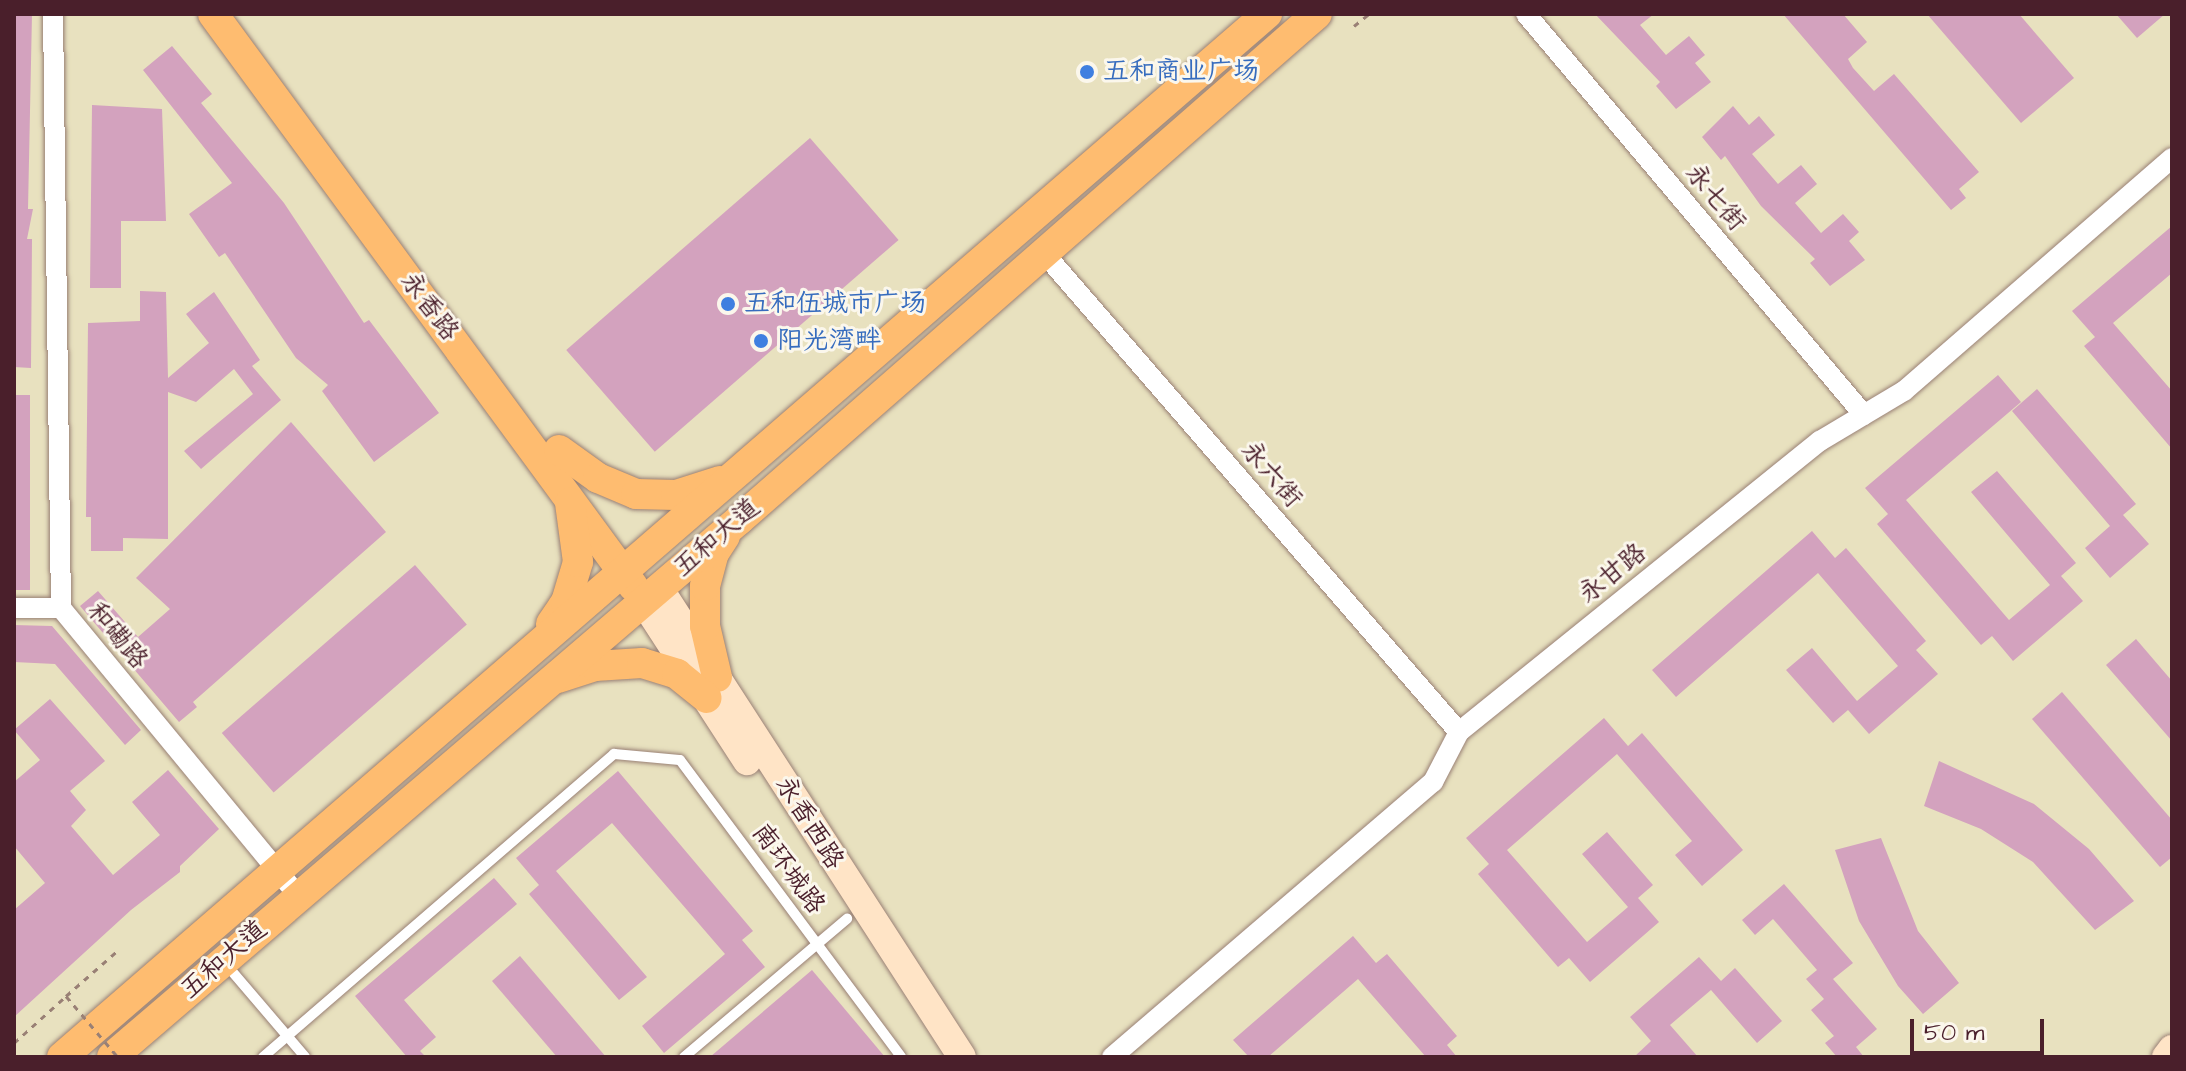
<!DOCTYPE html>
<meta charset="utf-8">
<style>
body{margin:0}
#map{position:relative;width:2186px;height:1071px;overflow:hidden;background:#e8e1bf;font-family:"Architects Daughter","LXGW WenKai TC",sans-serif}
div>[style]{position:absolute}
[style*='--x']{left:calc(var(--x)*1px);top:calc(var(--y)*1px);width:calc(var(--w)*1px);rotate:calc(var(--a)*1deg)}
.building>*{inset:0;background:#d3a2be;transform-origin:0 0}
.path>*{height:3px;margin-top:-1.5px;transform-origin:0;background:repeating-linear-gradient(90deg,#998075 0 6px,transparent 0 12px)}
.roads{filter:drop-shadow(0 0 2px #998075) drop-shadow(0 0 2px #998075)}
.lane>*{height:10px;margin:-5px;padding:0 5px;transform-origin:5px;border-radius:5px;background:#fff}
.street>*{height:20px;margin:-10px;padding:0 10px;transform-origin:10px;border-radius:10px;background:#fff}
.secondary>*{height:28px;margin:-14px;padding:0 14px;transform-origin:14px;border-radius:14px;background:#ffe4c6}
.primary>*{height:30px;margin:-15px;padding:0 15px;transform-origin:15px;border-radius:15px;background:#febc70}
.path-bridge>*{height:3px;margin-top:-1.5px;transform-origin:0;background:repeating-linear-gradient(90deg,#998075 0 6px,transparent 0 12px)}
.dots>*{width:22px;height:22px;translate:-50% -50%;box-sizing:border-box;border:4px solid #fbf7ec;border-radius:50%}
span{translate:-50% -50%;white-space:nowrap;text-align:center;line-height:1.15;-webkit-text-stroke:6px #fbf7ec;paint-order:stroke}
.shop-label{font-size:26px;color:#366cbe}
.left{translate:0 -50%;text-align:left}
.street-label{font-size:26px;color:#4a1f2b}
.frame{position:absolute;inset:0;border:16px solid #4a1f2b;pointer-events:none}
.scale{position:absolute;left:1910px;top:1019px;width:134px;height:36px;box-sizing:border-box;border:4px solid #4a1f2b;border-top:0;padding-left:10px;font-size:24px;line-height:28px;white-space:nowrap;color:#4a1f2b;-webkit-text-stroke:6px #fbf7ec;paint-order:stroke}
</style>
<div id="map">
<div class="building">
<div style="clip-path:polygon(14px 14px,32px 14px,28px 209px,33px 209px,27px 239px,32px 239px,31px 368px,14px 367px)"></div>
<div style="clip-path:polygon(1595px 14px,1654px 14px,1640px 25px,1666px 55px,1689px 36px,1705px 55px,1695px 63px,1711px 82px,1676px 109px,1656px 86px,1660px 82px)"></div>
<div style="clip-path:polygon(1783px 14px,1843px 14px,1867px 42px,1848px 59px,1853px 68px,1874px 91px,1894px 74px,1979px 172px,1959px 189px,1966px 198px,1951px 210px)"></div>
<div style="clip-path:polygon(1927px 14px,2019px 14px,2074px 78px,2021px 123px)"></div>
<div style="clip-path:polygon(2116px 14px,2165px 14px,2137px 38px)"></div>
<div style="clip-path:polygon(172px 46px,212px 94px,201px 103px,284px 203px,364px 323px,369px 320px,439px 413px,374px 462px,322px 391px,328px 385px,296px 358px,225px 253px,219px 257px,189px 214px,232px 183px,143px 70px)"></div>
<div style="clip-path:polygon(92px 105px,162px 109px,166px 221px,121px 221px,121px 288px,90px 288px)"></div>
<div style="clip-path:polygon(1733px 106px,1749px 125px,1759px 116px,1775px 135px,1752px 154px,1778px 184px,1801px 165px,1817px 184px,1795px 203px,1821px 233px,1843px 214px,1859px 232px,1849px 241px,1865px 260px,1830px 286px,1810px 263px,1815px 259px,1761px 206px,1725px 156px,1721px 160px,1702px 137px)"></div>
<div style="left:810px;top:138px;width:135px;height:323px;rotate:49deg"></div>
<div style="clip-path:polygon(2172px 226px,2172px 273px,2113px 323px,2172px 391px,2172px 449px,2084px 346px,2095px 337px,2072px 311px)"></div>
<div style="clip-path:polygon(140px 291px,166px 292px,168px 378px,209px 343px,186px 314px,214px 292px,260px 360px,252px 366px,281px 400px,201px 469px,184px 451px,253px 394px,234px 369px,196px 402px,168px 392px,168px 539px,123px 538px,123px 551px,91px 551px,91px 517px,86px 517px,88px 323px,140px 321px)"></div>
<div style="clip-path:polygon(1998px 375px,2021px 402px,1906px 500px,2009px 620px,2050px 585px,1971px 492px,1997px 471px,2076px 563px,2061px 576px,2083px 601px,2013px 661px,1992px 636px,1981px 645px,1877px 524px,1888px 514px,1865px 488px)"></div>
<div style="clip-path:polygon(2037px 389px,2136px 504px,2123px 515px,2149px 544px,2110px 578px,2085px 548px,2110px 526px,2012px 411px)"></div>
<div style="left:14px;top:395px;width:16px;height:195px"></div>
<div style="clip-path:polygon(291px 422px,386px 532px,193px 702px,197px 707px,179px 722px,80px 606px,98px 591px,138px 637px,170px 609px,136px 578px)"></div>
<div style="clip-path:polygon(1812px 531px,1835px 558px,1846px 548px,1926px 641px,1916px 650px,1938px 674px,1869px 734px,1848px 710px,1833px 723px,1786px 670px,1812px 648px,1857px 701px,1898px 666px,1818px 573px,1676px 697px,1652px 670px)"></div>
<div style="left:415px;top:565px;width:79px;height:256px;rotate:49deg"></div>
<div style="clip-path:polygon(14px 625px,52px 626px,141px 730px,125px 745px,55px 664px,14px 662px)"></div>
<div style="clip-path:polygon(2136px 639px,2172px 681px,2172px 741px,2106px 665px)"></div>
<div style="clip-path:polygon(2062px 692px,2172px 820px,2172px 857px,2160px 867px,2032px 719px)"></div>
<div style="clip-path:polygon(50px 699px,105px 761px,70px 791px,86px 810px,71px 826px,113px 875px,160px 835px,132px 802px,168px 770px,219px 829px,180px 866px,180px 872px,131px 910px,14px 1017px,14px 910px,45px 883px,14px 846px,14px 782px,40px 760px,14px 730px)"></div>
<div style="clip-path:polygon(1604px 718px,1628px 746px,1642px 733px,1743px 850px,1702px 886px,1675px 855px,1692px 841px,1617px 754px,1507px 850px,1587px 942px,1628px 907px,1582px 854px,1607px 832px,1653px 885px,1638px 898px,1659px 922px,1590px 982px,1569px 958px,1558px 967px,1478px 874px,1489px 864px,1466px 838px)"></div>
<div style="clip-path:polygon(1939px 761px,2034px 804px,2089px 849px,2134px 901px,2095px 930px,2033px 862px,1981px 829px,1924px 806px)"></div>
<div style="clip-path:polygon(618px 771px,753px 931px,742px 940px,765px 967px,664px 1053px,642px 1026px,725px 954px,612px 823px,556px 871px,647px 977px,619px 1000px,529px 894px,539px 885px,516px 858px)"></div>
<div style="clip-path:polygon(1881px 838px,1918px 931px,1959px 983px,1923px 1014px,1898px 986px,1859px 921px,1835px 850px)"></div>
<div style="clip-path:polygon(494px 878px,517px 904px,404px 1000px,436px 1037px,420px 1051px,426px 1057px,407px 1057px,355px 996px)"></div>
<div style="clip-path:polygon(1784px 884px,1853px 963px,1833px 979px,1877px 1029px,1856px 1047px,1864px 1057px,1837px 1057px,1825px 1043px,1834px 1036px,1811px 1010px,1824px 999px,1806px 979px,1817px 970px,1773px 919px,1755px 935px,1742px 920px)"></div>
<div style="clip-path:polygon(1353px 936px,1376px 963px,1387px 954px,1457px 1036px,1447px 1045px,1457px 1057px,1426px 1057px,1358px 979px,1268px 1057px,1249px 1057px,1233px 1040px)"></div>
<div style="clip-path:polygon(520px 956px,606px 1057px,557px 1057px,492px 981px)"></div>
<div style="clip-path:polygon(1699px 957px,1721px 981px,1735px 968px,1782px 1021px,1757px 1043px,1711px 990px,1670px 1025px,1698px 1057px,1634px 1057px,1651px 1041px,1630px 1017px)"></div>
<div style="clip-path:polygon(812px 970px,885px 1057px,710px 1057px,751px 1022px)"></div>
</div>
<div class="path">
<div style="--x:1354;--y:26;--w:19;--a:-39"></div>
<div style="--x:66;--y:996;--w:68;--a:-41.4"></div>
</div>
<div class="roads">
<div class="lane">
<div style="--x:224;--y:962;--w:125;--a:49.5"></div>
<div style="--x:263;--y:1057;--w:464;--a:-40.8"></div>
<div style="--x:614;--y:754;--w:66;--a:5.2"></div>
<div style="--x:680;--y:760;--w:370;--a:53.3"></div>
<div style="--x:684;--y:1057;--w:214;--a:-40.3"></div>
</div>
<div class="street">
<div style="--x:53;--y:14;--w:594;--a:89.23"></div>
<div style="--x:61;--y:608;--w:372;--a:50.5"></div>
<div style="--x:1526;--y:14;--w:524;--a:49.87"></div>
<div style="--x:1043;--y:252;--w:635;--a:49.09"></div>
<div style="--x:14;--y:608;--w:47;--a:0"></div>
<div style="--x:1112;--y:1057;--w:423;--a:-40.6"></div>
<div style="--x:1433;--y:782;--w:56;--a:-62.5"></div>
<div style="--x:1459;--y:732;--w:464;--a:-38.9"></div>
<div style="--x:1820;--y:441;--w:98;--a:-30.8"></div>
<div style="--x:1904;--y:391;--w:355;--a:-41"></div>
</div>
<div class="secondary">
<div style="--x:659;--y:588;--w:558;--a:57.14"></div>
<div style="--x:643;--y:601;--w:191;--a:57"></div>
<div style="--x:2166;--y:1057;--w:10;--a:-53"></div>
</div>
<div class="primary">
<div style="--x:213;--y:14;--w:710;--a:53.71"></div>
<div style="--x:559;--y:450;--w:48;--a:35.7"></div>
<div style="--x:598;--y:478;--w:41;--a:22.8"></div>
<div style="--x:636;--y:494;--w:40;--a:1.4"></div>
<div style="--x:676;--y:495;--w:46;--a:-17.7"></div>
<div style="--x:551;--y:624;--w:27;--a:-56"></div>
<div style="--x:566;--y:602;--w:42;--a:-73.3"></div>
<div style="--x:578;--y:562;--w:60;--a:-97.7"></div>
<div style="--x:717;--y:677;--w:52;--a:-103.2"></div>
<div style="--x:705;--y:626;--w:40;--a:-90"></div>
<div style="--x:705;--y:586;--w:34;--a:-75"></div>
<div style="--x:714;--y:553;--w:20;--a:-57"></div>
<div style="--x:558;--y:678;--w:39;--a:-18"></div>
<div style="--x:595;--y:666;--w:47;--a:-3.7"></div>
<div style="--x:642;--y:663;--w:37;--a:17"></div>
<div style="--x:677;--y:674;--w:38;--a:39"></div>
<div style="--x:62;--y:1057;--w:1594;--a:-40.88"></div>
<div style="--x:112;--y:1057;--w:826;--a:-40.58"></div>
<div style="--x:739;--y:520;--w:768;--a:-41.2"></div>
</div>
</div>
<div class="path-bridge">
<div style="--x:14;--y:1043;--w:70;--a:-42.1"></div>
<div style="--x:66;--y:996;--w:80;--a:49.6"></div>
</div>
<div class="dots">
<div style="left:1087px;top:72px;background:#3f7fe0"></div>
<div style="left:728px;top:304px;background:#3f7fe0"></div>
<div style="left:761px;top:341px;background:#3f7fe0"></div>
</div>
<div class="shop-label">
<span class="left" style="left:1103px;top:72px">五和商业广场</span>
<span class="left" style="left:744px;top:304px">五和伍城市广场</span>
<span class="left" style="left:777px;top:341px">阳光湾畔</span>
</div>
<div class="street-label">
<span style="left:1715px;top:198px;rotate:50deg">永七街</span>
<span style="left:429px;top:307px;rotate:53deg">永香路</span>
<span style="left:1271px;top:475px;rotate:49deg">永六街</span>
<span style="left:717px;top:538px;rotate:-41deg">五和大道</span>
<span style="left:1613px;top:574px;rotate:-39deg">永甘路</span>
<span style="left:117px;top:636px;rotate:50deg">和磡路</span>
<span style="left:809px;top:823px;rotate:58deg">永香西路</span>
<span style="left:788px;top:869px;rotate:54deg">南环城路</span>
<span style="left:224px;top:960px;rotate:-41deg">五和大道</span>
</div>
<div class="frame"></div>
<div class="scale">50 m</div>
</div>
